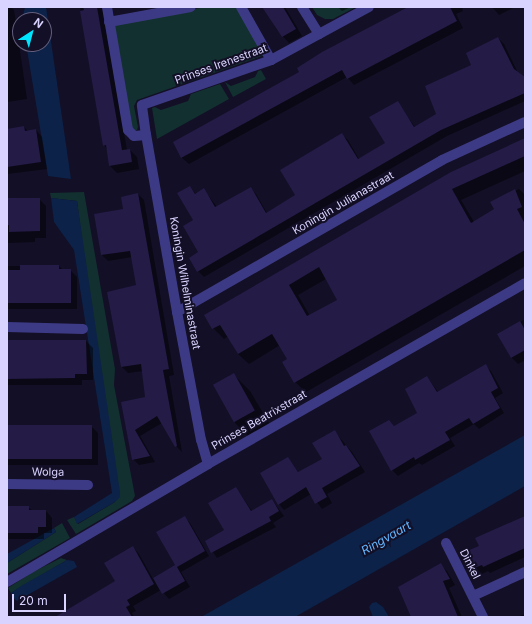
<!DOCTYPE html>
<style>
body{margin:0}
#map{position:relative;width:532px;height:624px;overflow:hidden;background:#130f26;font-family:Inter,sans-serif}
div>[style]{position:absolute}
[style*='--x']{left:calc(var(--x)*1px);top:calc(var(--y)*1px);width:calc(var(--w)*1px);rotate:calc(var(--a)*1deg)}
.green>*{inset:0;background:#12302f}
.water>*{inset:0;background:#0c2248}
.shadow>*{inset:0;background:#0007}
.building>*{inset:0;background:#241b47;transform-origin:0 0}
.minor>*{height:10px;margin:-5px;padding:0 5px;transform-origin:5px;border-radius:5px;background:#3d3a85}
span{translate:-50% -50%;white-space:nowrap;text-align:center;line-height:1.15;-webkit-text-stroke:4px #130f26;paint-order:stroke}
.street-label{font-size:11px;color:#d9d4ff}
.water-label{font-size:12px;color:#62b6ff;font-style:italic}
.frame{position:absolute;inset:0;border:8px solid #d9d4ff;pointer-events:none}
.north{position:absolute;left:12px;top:12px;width:40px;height:40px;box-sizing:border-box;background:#130f26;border:1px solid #625e7d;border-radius:50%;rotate:36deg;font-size:11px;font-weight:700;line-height:16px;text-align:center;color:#d9d4ff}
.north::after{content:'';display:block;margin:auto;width:14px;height:18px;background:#00e5ff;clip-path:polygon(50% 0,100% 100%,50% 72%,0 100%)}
.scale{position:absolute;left:12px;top:594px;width:54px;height:18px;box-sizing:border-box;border:2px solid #d9d4ff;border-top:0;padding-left:5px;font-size:12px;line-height:14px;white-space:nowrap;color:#d9d4ff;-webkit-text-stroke:3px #130f26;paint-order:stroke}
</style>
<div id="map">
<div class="green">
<div style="clip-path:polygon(206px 7px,238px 7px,265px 55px,137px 100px,134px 106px,138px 127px,137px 130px,134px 130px,132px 128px,113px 23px)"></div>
<div style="clip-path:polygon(312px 7px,356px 7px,333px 19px,325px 19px,317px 15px)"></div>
<div style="clip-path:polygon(261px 70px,266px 79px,233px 97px,225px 82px,231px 86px,255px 77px,258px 71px)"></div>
<div style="clip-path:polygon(220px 84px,229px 99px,157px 139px,152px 108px,155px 107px,161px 110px,188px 101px,191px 94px)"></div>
<div style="clip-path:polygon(84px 192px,115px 369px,114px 385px,135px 496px,132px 501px,76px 534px,67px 520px,74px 517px,78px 524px,115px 502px,77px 201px,51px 198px,50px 193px)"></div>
<div style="clip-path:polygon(62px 523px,70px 538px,7px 574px,7px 563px,56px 532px,54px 528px)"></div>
<div style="clip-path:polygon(61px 558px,67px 560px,11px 593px,8px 588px,33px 572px)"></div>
</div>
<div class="water">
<div style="clip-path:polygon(25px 7px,46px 7px,71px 179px,48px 176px,26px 44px,44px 44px,44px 20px,22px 20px)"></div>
<div style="clip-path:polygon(51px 198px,77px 201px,120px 492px,120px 497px,115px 502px,77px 524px,74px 517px,112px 493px,74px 250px,54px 222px)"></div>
<div style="clip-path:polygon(525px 435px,525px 486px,295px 617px,201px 617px)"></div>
<div style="clip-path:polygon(54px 528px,56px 532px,7px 563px,7px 554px)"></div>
<div style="clip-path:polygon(67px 560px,74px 561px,77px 567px,17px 601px,12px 597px,11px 593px,21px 586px)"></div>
<div style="clip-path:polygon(376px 602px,383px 607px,389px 617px,373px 617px,369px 607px,372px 603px)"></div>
</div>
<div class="shadow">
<div style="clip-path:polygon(7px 7px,11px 7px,14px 10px,27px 99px,7px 102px)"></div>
<div style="clip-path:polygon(80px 7px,102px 7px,127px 150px,130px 150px,137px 157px,139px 169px,117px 173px,110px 166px,107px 149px,104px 145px)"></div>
<div style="clip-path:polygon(264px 7px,285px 7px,302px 36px,289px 43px,277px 30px)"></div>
<div style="clip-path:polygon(338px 7px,351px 7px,342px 11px)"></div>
<div style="clip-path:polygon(411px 7px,464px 7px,462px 9px,463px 11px,456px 14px,463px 28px,354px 85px,347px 77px,189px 164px,182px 158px,174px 143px,301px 73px)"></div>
<div style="clip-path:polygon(492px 7px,515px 7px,499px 15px)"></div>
<div style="clip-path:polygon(498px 38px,504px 44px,518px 73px,523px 77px,525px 76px,525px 101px,447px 136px,204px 277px,198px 271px,200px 252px,190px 187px,196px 194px,204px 190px,217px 207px,250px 188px,256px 194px,267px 213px,297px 196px,342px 135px,348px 140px,359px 159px,386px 144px,397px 102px,415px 127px,437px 114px,473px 65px)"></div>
<div style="clip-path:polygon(24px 127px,28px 131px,36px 130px,42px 137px,47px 169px,7px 174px,7px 130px)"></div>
<div style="clip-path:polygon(evenodd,525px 139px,525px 171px,461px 200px,474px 222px,495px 209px,491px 202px,519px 189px,525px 195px,525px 266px,306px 392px,295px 382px,289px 359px,280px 345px,249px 364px,238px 354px,228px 336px,224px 339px,213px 328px,205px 315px,525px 139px,326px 279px,338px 301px,310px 316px,298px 295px,326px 279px)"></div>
<div style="clip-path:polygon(138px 194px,144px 200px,174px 375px,169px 376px,182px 452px,176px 446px,162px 423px,140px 436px,155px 462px,139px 465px,133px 459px,123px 403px,147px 398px,143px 371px,128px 373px,122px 367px,138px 286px,132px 257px,108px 261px,102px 255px,124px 209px)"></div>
<div style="clip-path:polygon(7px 199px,39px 199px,46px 206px,46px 238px,35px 238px,35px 242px,7px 243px)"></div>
<div style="clip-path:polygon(7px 266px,59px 266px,63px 270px,70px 270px,77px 277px,77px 309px,7px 309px)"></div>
<div style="clip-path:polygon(525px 319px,525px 363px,524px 361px,518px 364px,512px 358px,498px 334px)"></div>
<div style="clip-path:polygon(86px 341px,93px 348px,93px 380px,82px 380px,82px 385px,7px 385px,7px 342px)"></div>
<div style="clip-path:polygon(485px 366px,491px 371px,503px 393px,495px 398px,504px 413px,479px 429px,474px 424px,450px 438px,455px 446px,422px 465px,419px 463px,398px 476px,392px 470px,370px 432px,389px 421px,395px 427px,418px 413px,427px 377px,439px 393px)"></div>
<div style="clip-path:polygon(234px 375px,250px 391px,272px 428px,252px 440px,235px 423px)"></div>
<div style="clip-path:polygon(7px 426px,91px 426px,98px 433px,98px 465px,7px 465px)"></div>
<div style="clip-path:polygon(334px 431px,352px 452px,365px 472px,327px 494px,332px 503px,322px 509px,311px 494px,284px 510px,279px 504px,288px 458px,299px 473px,323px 460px)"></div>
<div style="clip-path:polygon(236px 488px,252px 511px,272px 500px,284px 516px,273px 523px,276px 527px,217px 558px,206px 542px,226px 531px)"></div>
<div style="clip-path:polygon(28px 507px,33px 511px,46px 511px,52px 518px,52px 533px,44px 533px,44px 539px,7px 539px,7px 512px)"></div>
<div style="clip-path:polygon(184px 517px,190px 523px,209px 556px,181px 572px,190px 587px,169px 599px,161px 590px,133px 606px,136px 611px,132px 613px,134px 617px,57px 617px,117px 582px,133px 547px,139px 554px,153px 579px,176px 565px)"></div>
<div style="clip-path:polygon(525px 517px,525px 557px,490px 573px,488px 571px,482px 574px,475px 567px,480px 546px)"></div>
<div style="clip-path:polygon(440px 565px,447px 571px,455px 585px,449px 588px,462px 617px,413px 617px)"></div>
<div style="clip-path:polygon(525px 614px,525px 617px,517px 617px)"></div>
</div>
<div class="building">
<div style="clip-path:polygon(83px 7px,97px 7px,122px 150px,130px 149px,132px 162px,109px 166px,106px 145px,103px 146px,80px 11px,84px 10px)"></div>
<div style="clip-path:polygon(262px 7px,283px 7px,296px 29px,282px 37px)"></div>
<div style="clip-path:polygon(408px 7px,450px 7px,457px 21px,347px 79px,342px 70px,181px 158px,173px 142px,299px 72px,297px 68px,322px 52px)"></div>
<div style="clip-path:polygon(498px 37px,514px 69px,525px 77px,525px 93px,441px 130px,197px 272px,189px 258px,198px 252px,183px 226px,193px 220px,177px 193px,190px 186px,195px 194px,204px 188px,215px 207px,251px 187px,266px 213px,295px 195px,280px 170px,342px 133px,358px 159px,373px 150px,385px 143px,369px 117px,398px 101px,414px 127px,436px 114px,425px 86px,471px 65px,466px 53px)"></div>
<div style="clip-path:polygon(24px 126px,25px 131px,36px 129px,41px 162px,7px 167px,7px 129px)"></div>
<div style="clip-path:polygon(evenodd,525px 138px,525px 156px,452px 189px,471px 223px,494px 209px,490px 202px,515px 189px,522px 207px,517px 209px,525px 224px,525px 250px,294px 383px,282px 362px,287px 359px,272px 334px,238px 354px,220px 325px,212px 329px,204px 315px,451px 172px,525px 138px,319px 267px,337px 300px,307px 316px,289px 285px,319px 267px)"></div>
<div style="clip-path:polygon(138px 193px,169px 369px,163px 370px,177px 446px,175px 447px,157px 416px,135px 430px,150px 456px,132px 460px,121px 402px,145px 397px,141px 364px,121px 367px,107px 292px,136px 285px,130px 251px,101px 255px,94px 214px,123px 209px,121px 197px)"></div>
<div style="clip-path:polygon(7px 198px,40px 198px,40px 231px,9px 232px,9px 225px,7px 225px)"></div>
<div style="clip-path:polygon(20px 265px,59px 265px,59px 269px,71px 269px,71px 303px,7px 303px,7px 270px,20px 270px)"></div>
<div style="clip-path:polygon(520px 321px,525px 330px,525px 350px,511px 358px,497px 334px)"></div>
<div style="clip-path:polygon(7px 340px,86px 340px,87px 374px,75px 374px,75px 378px,7px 379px)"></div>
<div style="clip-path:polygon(486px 364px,498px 388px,491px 392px,500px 408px,473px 424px,469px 418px,445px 432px,450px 440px,415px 460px,414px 457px,391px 471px,369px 431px,389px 420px,394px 426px,417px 413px,405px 389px,427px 376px,437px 392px)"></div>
<div style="left:234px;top:373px;width:43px;height:24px;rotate:61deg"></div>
<div style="left:7px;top:425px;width:85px;height:34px"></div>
<div style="clip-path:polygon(335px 430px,344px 446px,346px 445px,360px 466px,322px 488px,327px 497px,315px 504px,306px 487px,278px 505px,260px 473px,288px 457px,298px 472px,322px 459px,312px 443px)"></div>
<div style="clip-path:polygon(236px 487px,251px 511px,272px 499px,279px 511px,269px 517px,271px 521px,211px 553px,205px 541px,224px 530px,208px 503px)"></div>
<div style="clip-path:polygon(7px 506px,29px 506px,29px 510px,46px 510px,46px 527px,38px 527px,38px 533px,7px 533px)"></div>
<div style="clip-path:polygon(185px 516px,205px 551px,177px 567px,185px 581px,162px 594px,153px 578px,175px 565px,156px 532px)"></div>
<div style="clip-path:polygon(525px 516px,525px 548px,483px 567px,482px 565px,474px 568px,467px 551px,479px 546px,475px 538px)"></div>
<div style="clip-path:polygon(133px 546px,154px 584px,127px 600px,130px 605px,126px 607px,132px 617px,55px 617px,115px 581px,104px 563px)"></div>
<div style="clip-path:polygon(441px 563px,450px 579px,443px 581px,458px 617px,411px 617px,398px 587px)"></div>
</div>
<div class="minor">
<div style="--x:107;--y:7;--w:125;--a:80.3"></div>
<div style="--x:128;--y:130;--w:8;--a:45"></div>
<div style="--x:134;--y:136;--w:12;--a:-5"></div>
<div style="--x:241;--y:7;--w:61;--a:60.5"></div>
<div style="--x:302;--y:7;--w:32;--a:58"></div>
<div style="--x:109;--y:22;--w:83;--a:-10.4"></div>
<div style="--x:177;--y:312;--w:305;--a:-29.8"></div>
<div style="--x:442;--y:160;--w:91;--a:-24.6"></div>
<div style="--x:7;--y:327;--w:76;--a:1.5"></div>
<div style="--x:208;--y:464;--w:25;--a:-106"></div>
<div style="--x:201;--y:440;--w:130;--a:-100.6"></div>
<div style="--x:177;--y:312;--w:180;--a:-99.9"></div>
<div style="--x:146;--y:135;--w:30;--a:-98"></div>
<div style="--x:142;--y:105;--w:137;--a:-19.2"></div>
<div style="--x:271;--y:60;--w:111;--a:-28.4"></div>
<div style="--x:7;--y:484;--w:81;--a:0.7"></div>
<div style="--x:446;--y:543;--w:83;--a:63.4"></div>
<div style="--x:7;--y:582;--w:233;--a:-30.4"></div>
<div style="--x:208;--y:464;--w:365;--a:-29.7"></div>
<div style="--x:473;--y:596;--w:57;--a:-24.8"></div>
</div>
<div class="street-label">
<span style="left:221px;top:64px;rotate:-20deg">Prinses Irenestraat</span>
<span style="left:343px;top:203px;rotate:-30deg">Koningin Julianastraat</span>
<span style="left:185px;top:283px;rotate:80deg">Koningin Wilhelminastraat</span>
<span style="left:259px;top:420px;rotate:-30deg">Prinses Beatrixstraat</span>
<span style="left:48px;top:472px;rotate:1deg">Wolga</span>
<span style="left:470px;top:564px;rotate:63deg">Dinkel</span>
</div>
<div class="water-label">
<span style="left:386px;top:538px;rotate:-30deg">Ringvaart</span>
</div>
<div class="frame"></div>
<div class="north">N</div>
<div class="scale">20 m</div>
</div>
